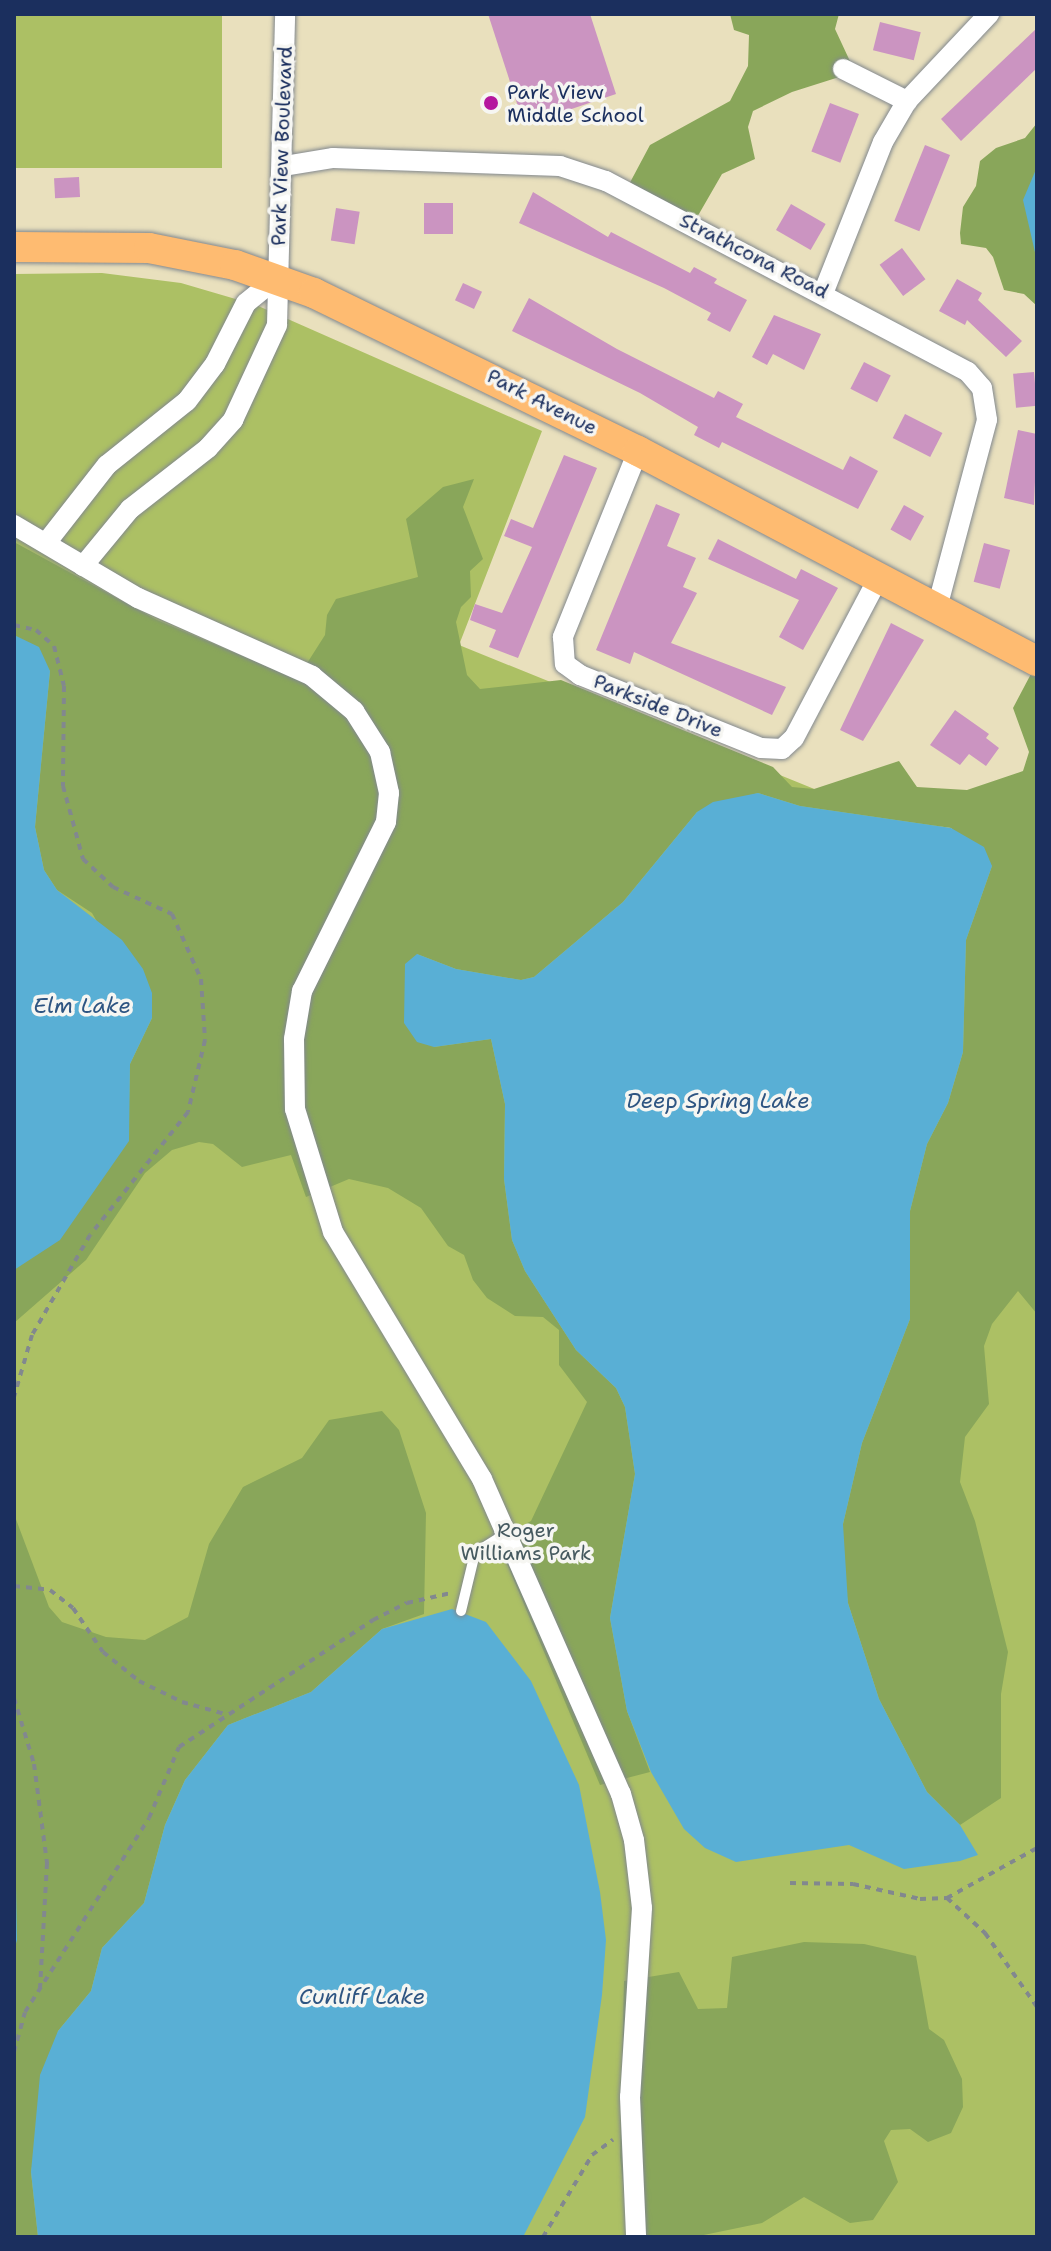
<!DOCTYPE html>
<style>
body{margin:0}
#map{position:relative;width:1051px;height:2251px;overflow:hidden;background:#e9e0bd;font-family:"Shantell Sans",sans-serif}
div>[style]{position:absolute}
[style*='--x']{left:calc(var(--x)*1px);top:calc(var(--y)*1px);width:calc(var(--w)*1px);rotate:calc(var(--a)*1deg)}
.green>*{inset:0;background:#acc064;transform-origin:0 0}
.forest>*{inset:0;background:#89a65a}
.water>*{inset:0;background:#59afd5}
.building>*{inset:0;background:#cb94c1;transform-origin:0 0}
.path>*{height:4px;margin-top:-2px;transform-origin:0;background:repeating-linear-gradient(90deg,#82888e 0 6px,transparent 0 12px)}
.roads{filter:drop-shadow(0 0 2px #82888e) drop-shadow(0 0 2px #82888e)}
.lane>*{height:10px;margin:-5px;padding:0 5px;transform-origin:5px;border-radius:5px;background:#fff}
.street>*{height:20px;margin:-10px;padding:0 10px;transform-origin:10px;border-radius:10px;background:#fff}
.primary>*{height:30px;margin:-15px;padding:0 15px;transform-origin:15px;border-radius:15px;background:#febb71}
.dots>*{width:22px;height:22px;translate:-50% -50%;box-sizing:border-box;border:4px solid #f6f6f2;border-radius:50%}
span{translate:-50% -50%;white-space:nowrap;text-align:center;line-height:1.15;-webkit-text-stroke:7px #f6f6f2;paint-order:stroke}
.poi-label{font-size:20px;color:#1b2f5e}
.left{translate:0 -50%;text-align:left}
.street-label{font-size:20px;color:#1b2f5e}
.park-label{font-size:20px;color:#465a60}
.water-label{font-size:22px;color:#2e5582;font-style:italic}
.frame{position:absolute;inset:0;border:16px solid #1b2f5e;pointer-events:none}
</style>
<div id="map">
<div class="green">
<div style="left:14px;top:14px;width:208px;height:154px"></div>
<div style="clip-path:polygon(102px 273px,181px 283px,256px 305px,542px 431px,459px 645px,871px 812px,1037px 846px,1037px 2237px,14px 2237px,14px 274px)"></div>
</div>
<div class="forest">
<div style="clip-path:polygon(730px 14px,839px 14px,835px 29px,855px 72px,792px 92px,753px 111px,748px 127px,755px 159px,722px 174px,692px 226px,626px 190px,650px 145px,730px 101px,748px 66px,749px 35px,734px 30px)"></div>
<div style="clip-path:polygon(1037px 123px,1037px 306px,1024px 294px,1004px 290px,993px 257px,986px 248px,961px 244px,960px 233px,963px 207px,976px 186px,980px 161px,996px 148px,1025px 138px)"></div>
<div style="clip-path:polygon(474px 479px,463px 507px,483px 559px,470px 571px,471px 597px,461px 607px,456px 622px,467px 675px,480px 689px,561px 680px,773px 767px,792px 787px,814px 789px,899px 761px,917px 787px,967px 790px,1023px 771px,1029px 752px,1013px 708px,1032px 672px,1037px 675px,1037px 1314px,1018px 1291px,992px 1324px,984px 1346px,989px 1404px,965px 1437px,960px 1482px,975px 1521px,1008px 1652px,1001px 1694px,1001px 1798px,960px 1825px,927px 1792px,879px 1699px,848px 1603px,842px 1565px,843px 1524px,862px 1443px,910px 1319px,910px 1211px,927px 1144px,948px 1103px,963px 1052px,966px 940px,992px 866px,951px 828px,800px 806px,758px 793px,697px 812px,623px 902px,534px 977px,521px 980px,456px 969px,417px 954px,434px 1047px,491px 1039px,505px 1104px,504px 1179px,512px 1240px,525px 1271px,576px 1350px,616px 1388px,625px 1407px,635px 1474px,610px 1618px,627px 1711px,650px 1772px,600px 1785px,497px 1540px,531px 1521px,587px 1402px,559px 1365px,559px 1330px,543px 1317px,515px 1316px,487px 1298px,473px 1280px,464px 1255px,448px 1246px,421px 1208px,388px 1188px,349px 1179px,306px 1197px,291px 1155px,242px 1167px,213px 1144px,199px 1142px,172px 1150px,145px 1173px,86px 1260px,14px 1323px,14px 1270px,128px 1141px,130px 1064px,152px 1018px,92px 913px,57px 890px,44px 870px,35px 827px,50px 671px,14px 635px,14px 542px,157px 620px,297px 679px,325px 635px,327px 615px,336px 599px,418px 577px,406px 519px,443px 487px)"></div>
<div style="clip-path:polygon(382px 1411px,399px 1430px,426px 1513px,424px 1614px,382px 1629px,311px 1692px,228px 1725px,185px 1780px,165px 1825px,144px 1903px,102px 1948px,91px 1991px,58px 2031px,31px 2172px,38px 2237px,14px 2237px,14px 1514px,49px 1607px,62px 1622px,106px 1637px,145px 1640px,188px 1617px,209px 1544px,243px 1487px,302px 1458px,329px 1420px)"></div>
<div style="clip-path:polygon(804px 1942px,864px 1944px,916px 1956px,929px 2029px,944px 2040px,962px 2079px,963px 2107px,951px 2133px,928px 2142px,910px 2129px,891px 2130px,884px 2141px,898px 2182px,873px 2220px,850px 2223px,804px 2197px,762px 2223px,694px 2237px,629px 2237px,620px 2157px,624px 1981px,679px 1972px,698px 2009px,727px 2008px,732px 1957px)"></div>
</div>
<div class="water">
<div style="clip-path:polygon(1037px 167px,1037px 261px,1023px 200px)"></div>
<div style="clip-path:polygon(14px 635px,39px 647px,50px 671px,35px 827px,44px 870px,57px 890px,122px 940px,143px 969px,152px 993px,152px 1018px,130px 1064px,129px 1141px,60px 1240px,14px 1270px)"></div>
<div style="clip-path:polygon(758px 793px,800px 806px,951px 828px,984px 847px,992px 866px,966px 940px,963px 1052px,948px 1103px,927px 1144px,910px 1211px,910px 1319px,862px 1443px,843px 1524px,848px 1603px,879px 1699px,927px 1792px,960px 1825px,978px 1855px,960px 1861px,904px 1869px,849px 1845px,736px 1862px,705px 1848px,684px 1829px,651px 1772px,627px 1711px,610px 1618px,635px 1474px,625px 1407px,616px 1388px,576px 1350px,525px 1271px,512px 1240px,504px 1179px,505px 1104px,491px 1039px,434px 1047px,417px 1042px,404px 1023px,405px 964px,417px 954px,456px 969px,521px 980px,534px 977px,623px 902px,697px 812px,713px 802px)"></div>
<div style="clip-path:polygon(452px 1609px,486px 1622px,531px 1681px,579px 1785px,600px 1892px,606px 1940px,602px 1995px,585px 2117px,523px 2237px,38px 2237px,31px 2172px,40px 2075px,58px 2031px,91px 1991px,102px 1948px,144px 1903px,165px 1825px,185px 1780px,228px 1725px,311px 1692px,382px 1629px)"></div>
<div style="clip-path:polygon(14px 1779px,17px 1940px,14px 1951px)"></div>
</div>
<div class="building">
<div style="clip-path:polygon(488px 14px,590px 14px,616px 94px,524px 125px)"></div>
<div style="left:880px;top:22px;width:42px;height:29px;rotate:14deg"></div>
<div style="clip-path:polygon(1037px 28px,1037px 68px,961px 141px,941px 119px)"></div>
<div style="left:830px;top:103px;width:31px;height:52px;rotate:21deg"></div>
<div style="left:925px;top:145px;width:27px;height:82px;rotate:22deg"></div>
<div style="left:79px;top:177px;width:20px;height:25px;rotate:87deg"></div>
<div style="clip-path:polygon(533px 192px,608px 237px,611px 232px,690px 273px,694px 267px,717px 279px,714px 283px,747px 300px,730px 332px,707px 320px,711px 313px,664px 288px,519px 223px)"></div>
<div style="left:424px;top:203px;width:29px;height:31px"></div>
<div style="left:791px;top:204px;width:40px;height:30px;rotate:30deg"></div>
<div style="left:336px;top:208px;width:24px;height:33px;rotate:9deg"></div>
<div style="left:902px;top:248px;width:39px;height:28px;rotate:53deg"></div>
<div style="clip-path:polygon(957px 279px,982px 293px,978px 300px,1022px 341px,1006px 357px,967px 320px,965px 325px,939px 311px)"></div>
<div style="left:463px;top:283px;width:21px;height:19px;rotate:25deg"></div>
<div style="clip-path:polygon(529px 298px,617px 349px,714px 398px,718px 391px,743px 404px,736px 417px,843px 470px,850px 456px,878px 471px,858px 509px,722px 442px,719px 448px,694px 435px,698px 427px,640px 393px,512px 331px)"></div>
<div style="clip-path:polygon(774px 315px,821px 334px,804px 370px,773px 354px,767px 365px,752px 357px)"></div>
<div style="left:864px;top:362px;width:30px;height:30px;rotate:27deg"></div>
<div style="left:1034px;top:372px;width:34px;height:21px;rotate:85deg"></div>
<div style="left:905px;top:414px;width:42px;height:27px;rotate:27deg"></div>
<div style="clip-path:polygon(1018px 430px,1037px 434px,1034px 505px,1004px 498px)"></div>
<div style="clip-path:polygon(564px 455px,597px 468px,518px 658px,489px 647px,496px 630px,470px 620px,475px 604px,502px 613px,532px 547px,504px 536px,511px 519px,533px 528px)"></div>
<div style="clip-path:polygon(656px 504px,680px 514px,667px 546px,696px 558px,683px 587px,697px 593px,671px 643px,786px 687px,772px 715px,634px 652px,630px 664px,596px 650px)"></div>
<div style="left:904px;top:505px;width:23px;height:28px;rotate:29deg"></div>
<div style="clip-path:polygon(718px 539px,796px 579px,801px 569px,838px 588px,803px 650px,779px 637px,799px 600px,708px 559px)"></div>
<div style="left:984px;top:543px;width:27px;height:40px;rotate:15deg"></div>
<div style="clip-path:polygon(891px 623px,924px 640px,863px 741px,840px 730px)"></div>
<div style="clip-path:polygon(955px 710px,989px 734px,986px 738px,999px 748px,986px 766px,969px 754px,960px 765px,930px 745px)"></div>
</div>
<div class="path">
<div style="--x:14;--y:625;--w:23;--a:13"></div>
<div style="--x:36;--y:630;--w:24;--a:42"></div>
<div style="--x:54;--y:646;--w:41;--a:76"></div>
<div style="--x:64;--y:686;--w:100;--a:90.6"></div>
<div style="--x:63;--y:786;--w:76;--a:74.7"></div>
<div style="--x:83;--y:859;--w:41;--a:43"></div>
<div style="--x:113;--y:887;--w:65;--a:24.6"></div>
<div style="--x:172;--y:914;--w:71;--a:66"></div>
<div style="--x:201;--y:979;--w:61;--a:86.2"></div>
<div style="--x:205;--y:1040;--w:74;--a:103.3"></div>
<div style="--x:188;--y:1112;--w:157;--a:128.5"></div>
<div style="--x:90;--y:1235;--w:116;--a:120.1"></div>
<div style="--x:32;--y:1335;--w:65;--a:106.2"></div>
<div style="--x:14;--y:1586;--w:36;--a:6"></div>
<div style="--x:50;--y:1590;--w:29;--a:38"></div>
<div style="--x:73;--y:1608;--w:53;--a:55.7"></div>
<div style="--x:103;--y:1652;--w:46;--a:38.9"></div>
<div style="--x:139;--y:1681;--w:48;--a:26"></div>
<div style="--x:182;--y:1702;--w:45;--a:15.6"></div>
<div style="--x:14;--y:1698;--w:69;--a:73.1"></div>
<div style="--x:34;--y:1764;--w:100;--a:82.5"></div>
<div style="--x:47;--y:1863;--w:126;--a:93.2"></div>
<div style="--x:790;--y:1883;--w:63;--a:0.9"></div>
<div style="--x:853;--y:1884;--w:69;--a:12.6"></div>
<div style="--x:920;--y:1899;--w:27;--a:-2"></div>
<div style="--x:947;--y:1898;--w:52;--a:42.6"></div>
<div style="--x:985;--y:1933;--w:90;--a:54.9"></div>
<div style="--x:947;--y:1898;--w:103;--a:-29.1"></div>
<div style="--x:14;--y:2052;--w:41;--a:-74.6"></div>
<div style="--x:25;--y:2012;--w:230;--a:-57.4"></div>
<div style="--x:149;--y:1818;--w:77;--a:-67.1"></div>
<div style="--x:179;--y:1747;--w:232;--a:-33.2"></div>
<div style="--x:373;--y:1620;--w:38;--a:-27"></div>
<div style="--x:407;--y:1603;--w:45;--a:-12.8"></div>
<div style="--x:543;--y:2237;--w:96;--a:-59.1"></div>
<div style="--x:592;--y:2155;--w:26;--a:-36"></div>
</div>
<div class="roads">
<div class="lane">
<div style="--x:461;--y:1611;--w:60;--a:-76.4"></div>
<div style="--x:475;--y:1553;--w:38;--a:-32"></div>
</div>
<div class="street">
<div style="--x:843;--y:69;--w:72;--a:26.6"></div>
<div style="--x:284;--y:166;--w:50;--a:-9.3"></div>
<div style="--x:333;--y:158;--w:227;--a:2"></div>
<div style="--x:560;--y:166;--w:48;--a:18.1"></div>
<div style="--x:606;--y:181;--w:409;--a:27.8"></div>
<div style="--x:968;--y:372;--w:21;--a:49"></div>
<div style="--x:982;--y:388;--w:32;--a:81"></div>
<div style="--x:987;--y:420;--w:195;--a:104.9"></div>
<div style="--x:824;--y:291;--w:160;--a:-68.4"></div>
<div style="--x:883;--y:142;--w:48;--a:-59.7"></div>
<div style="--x:907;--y:101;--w:120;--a:-46.7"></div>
<div style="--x:638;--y:451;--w:201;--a:112"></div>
<div style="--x:563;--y:637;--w:27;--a:86"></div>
<div style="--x:565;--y:664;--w:19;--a:36"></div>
<div style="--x:580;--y:675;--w:195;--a:22"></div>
<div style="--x:761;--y:748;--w:21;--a:3"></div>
<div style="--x:782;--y:749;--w:16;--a:-43"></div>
<div style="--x:794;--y:738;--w:182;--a:-62.2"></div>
<div style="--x:14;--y:525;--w:144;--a:30.5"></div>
<div style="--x:138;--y:598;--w:191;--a:24.1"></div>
<div style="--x:312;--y:676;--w:55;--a:39.8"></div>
<div style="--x:354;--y:711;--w:49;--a:57.6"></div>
<div style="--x:380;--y:752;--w:42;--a:77.6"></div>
<div style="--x:389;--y:793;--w:29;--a:96"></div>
<div style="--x:386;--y:822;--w:189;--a:116.4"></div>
<div style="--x:302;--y:991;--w:49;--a:99.5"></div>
<div style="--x:294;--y:1039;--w:70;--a:89.2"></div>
<div style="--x:295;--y:1109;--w:129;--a:72.8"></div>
<div style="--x:333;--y:1232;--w:288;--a:58.9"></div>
<div style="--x:482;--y:1479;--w:344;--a:66.2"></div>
<div style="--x:621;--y:1794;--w:48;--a:74.2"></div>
<div style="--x:634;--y:1840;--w:68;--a:83.3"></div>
<div style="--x:642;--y:1908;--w:189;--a:93.6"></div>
<div style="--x:630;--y:2097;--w:140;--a:87.5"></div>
<div style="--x:46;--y:543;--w:99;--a:-52"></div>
<div style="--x:107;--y:465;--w:102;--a:-38.7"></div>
<div style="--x:187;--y:401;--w:46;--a:-52.9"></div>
<div style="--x:215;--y:364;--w:68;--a:-63.1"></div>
<div style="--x:246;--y:303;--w:38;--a:-39"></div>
<div style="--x:83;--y:566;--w:74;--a:-50.5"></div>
<div style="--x:130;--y:509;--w:99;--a:-38"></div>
<div style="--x:208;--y:448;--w:38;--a:-48"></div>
<div style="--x:233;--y:420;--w:105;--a:-65.1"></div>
<div style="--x:277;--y:325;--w:311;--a:-88.5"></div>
</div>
<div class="primary">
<div style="--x:14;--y:247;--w:135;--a:0.4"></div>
<div style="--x:149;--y:248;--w:88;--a:11.2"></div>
<div style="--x:235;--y:265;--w:84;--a:19.5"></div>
<div style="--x:314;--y:293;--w:360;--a:26"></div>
<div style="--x:638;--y:451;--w:451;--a:27.8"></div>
</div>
</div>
<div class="dots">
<div style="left:491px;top:103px;background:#b5179e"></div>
</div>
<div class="poi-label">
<span class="left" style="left:507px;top:104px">Park View<br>Middle School</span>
</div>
<div class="street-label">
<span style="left:282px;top:146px;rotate:-88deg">Park View Boulevard</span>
<span style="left:754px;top:256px;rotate:27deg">Strathcona Road</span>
<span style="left:542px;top:402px;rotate:27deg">Park Avenue</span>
<span style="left:658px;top:706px;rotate:22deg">Parkside Drive</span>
</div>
<div class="park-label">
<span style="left:526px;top:1542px">Roger<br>Williams Park</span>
</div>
<div class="water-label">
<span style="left:82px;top:1006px">Elm Lake</span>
<span style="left:718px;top:1101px">Deep Spring Lake</span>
<span style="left:362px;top:1997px">Cunliff Lake</span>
</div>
<div class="frame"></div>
</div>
